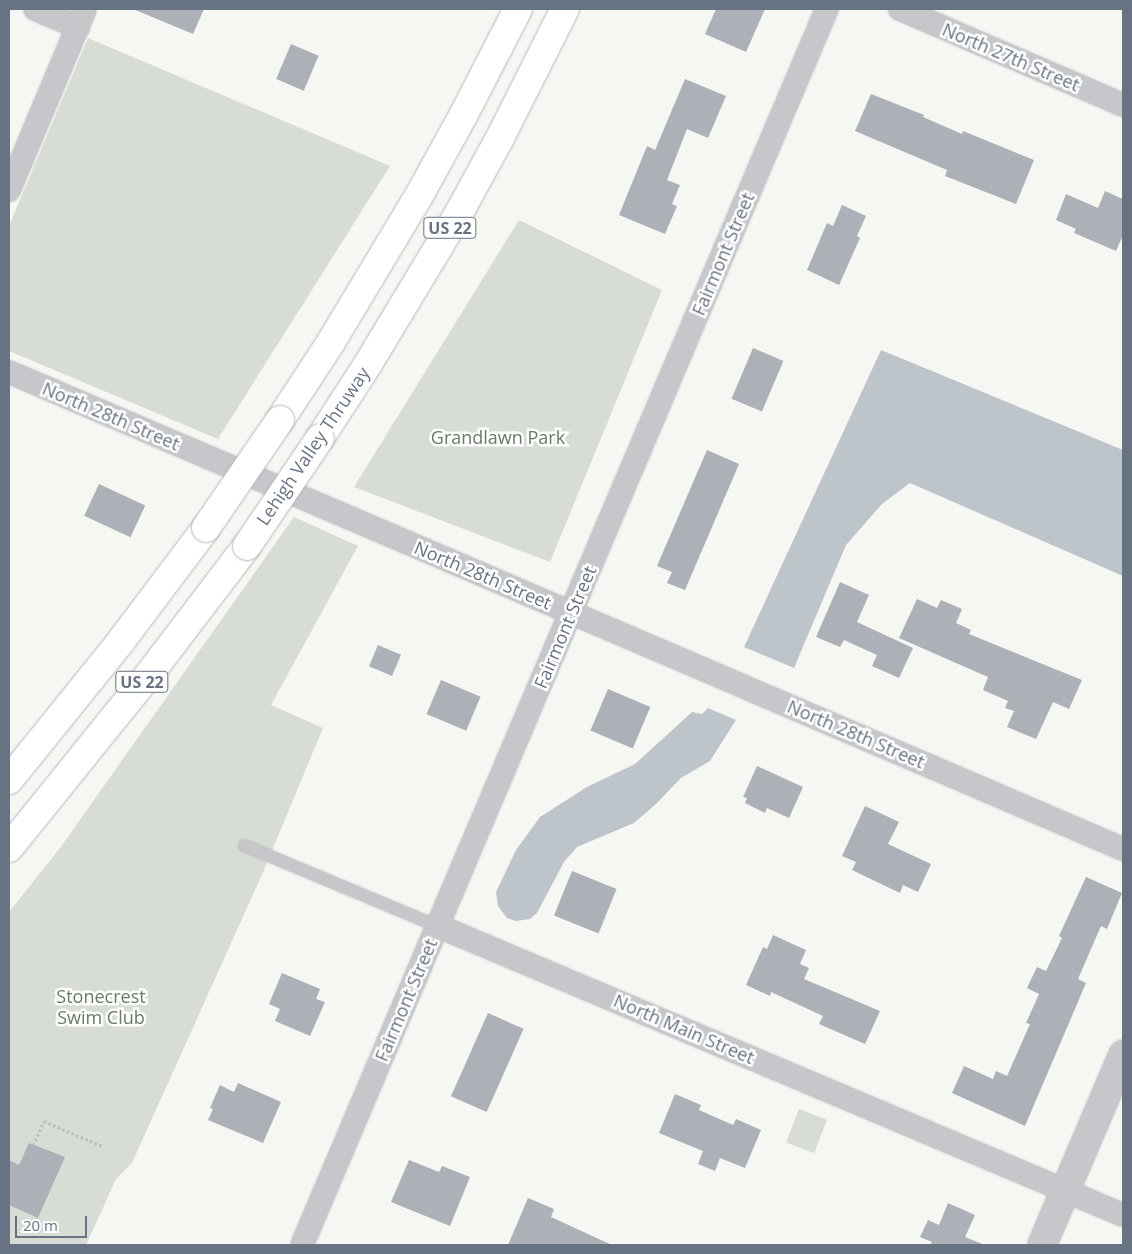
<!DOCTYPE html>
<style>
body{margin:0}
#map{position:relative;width:1132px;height:1254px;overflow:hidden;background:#f6f6f3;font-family:"Open Sans",sans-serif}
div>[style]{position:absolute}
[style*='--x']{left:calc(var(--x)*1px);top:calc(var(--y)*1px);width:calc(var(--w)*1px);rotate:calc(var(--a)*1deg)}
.green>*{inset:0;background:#d7ddd4;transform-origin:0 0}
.water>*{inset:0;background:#bec5ca}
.building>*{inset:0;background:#abb1b7;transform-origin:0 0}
.path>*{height:3px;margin-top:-1.5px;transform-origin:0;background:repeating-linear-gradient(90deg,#bcbec0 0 2.5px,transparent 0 5px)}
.roads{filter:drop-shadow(0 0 1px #b5b8bb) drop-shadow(0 0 1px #b5b8bb)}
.service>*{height:11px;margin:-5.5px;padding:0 5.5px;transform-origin:5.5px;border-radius:5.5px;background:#c5c7cb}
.minor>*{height:22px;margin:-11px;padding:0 11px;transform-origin:11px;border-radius:11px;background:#c5c7cb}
.tertiary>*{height:28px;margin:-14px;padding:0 14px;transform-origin:14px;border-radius:14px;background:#c5c7cb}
.motorway>*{height:28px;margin:-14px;padding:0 14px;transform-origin:14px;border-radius:14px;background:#fff}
.bridges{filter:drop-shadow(0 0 1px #b5b8bb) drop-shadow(0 0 1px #b5b8bb)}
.motorway-bridge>*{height:28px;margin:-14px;padding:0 14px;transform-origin:14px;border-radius:14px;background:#fff}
span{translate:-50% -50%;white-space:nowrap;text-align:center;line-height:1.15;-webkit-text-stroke:5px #fff;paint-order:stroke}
.shield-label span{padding:1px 4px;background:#fff;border:1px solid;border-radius:4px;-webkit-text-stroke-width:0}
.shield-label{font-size:16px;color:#677382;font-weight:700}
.street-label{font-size:18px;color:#677382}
.park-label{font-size:18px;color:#677a66}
.frame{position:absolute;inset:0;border:10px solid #677382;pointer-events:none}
.scale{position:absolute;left:15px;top:1216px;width:72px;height:22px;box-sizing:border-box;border:2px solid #677382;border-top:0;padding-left:6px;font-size:15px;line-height:18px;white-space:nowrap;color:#677382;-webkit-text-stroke:4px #fff;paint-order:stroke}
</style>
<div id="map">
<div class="green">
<div style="clip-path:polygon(88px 38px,390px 166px,218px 439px,9px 351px,9px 226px)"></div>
<div style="clip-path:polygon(519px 220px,662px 290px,550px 562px,354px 487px)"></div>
<div style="clip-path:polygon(294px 517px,358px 546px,271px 705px,323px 728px,264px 870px,132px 1163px,116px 1179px,86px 1245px,9px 1245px,9px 912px,60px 848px)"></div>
<div style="left:799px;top:1109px;width:30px;height:36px;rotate:21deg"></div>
</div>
<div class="water">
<div style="clip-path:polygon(881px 350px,1123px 450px,1123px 576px,910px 483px,882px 504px,846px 545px,794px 668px,744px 647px)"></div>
<div style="clip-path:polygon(708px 708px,736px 720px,710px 761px,681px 778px,656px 804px,634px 823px,577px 847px,564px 862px,537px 913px,530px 919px,516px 921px,507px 918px,498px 906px,496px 892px,516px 850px,540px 817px,587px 787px,635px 764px,692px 712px,702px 714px)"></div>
</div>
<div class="building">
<div style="clip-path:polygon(133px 9px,204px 9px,193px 34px)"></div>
<div style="clip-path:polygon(716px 9px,765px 9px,746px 52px,705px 34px)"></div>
<div style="left:291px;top:44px;width:30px;height:38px;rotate:23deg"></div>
<div style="clip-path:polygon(685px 79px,726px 96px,708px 138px,687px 129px,667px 180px,680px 185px,672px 204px,677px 206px,665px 234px,619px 215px,647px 146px,655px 150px)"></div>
<div style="clip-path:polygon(871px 94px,924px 115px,923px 117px,962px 134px,963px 131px,1034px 160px,1016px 204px,945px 176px,947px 170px,855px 131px)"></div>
<div style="clip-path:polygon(1105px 191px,1123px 199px,1123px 235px,1116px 251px,1074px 233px,1076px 229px,1056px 220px,1066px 194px,1098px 208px)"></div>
<div style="clip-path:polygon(842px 205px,866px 216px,857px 236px,860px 238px,839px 285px,807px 270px,827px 223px,833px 226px)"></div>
<div style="left:753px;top:348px;width:33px;height:55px;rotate:23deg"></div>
<div style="clip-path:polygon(707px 450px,739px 464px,685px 590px,667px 583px,672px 572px,657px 566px)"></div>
<div style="left:99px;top:484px;width:51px;height:35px;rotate:25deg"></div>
<div style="clip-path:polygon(840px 582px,869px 595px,857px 622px,913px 648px,899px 678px,872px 666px,877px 655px,844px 640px,840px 647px,816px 637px)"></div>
<div style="clip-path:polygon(917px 599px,937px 608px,941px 600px,962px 609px,956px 623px,971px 630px,969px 634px,1082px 680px,1069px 709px,1053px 702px,1036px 739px,1007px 727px,1014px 711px,1005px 708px,1008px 701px,983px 690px,988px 677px,899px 638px)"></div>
<div style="left:378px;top:645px;width:25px;height:23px;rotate:23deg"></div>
<div style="left:441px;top:680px;width:43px;height:37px;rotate:23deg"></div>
<div style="left:608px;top:689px;width:46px;height:45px;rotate:23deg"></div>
<div style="clip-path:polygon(757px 766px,803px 787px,789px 818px,767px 808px,765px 813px,745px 803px,747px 798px,743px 797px)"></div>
<div style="clip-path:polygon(865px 806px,899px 822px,888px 844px,931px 864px,918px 892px,903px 885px,900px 893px,852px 870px,856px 862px,842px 856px)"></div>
<div style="left:572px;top:871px;width:48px;height:48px;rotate:22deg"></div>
<div style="clip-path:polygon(1086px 877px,1122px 893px,1107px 929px,1101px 926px,1078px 979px,1086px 983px,1025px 1126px,952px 1093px,964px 1066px,993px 1079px,996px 1071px,1007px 1076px,1030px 1024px,1026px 1023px,1039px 994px,1027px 988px,1037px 967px,1046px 971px,1062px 938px,1059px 936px)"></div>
<div style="clip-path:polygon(773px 935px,806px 950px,800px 964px,809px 968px,804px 979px,880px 1011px,865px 1044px,819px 1024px,823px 1016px,771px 992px,770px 996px,746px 985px,763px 947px,767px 949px)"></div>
<div style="clip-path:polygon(282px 973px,320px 989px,316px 999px,325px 1002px,310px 1036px,275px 1021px,280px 1009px,269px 1004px)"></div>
<div style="left:488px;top:1013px;width:39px;height:91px;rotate:24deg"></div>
<div style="clip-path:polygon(238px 1083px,281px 1102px,263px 1143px,208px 1120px,213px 1109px,210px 1108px,220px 1085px,234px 1092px)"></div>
<div style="clip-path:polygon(675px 1094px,701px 1105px,699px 1110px,733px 1125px,736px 1119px,761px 1130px,745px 1168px,720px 1158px,715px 1171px,698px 1164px,703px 1151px,659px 1133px)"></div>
<div style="clip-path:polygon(29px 1143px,65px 1157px,38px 1218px,9px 1205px,9px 1160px,19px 1165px)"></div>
<div style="clip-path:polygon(409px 1160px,439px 1172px,442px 1166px,470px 1177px,450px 1226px,391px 1202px)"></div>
<div style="clip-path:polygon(528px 1198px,554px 1209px,551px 1217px,612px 1245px,508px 1245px)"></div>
<div style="clip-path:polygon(948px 1203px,975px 1215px,965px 1237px,985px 1245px,930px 1245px,932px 1242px,920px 1237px,928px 1220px,939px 1225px)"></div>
</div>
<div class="path">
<div style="--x:33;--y:1145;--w:26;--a:-65"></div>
<div style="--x:44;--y:1121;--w:63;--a:23.3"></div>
</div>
<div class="roads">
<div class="service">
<div style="--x:244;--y:845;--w:210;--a:22.7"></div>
</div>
<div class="minor">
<div style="--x:35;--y:9;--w:47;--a:22.7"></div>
<div style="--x:900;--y:9;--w:243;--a:23.3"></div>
<div style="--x:9;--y:190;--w:196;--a:-67.2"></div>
<div style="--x:9;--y:372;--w:1212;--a:23.18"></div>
<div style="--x:438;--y:926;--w:743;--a:22.87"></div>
<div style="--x:302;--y:1245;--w:1343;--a:-66.99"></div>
</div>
<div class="tertiary">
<div style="--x:1042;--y:1245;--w:207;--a:-66.9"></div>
</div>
<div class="motorway">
<div style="--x:280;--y:420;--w:93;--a:-56.8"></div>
<div style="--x:331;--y:342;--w:175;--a:-59"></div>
<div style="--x:421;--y:192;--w:87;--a:-61.1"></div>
<div style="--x:463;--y:116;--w:120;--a:-62.8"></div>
<div style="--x:320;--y:438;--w:88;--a:-57"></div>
<div style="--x:368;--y:364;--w:176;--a:-58.9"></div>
<div style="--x:459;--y:213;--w:88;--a:-61.4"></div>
<div style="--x:501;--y:136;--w:142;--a:-63.3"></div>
<div style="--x:9;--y:780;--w:179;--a:-51.1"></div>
<div style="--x:121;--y:641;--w:141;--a:-53"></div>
<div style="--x:9;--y:848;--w:231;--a:-51.1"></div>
<div style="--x:154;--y:668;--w:153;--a:-52.7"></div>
</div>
</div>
<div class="bridges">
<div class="motorway-bridge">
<div style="--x:206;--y:528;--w:131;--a:-55.6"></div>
<div style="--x:247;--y:546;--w:130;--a:-55.9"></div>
</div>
</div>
<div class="shield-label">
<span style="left:450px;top:228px">US 22</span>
<span style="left:142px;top:682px">US 22</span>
</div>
<div class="street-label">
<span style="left:1011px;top:57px;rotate:23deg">North 27th Street</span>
<span style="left:723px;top:254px;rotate:-67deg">Fairmont Street</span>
<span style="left:111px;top:416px;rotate:23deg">North 28th Street</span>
<span style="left:313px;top:446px;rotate:-56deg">Lehigh Valley Thruway</span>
<span style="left:483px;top:575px;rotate:23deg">North 28th Street</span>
<span style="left:565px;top:627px;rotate:-67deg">Fairmont Street</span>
<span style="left:856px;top:734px;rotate:23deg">North 28th Street</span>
<span style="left:406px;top:1000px;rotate:-67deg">Fairmont Street</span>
<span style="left:684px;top:1029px;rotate:23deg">North Main Street</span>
</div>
<div class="park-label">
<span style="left:498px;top:437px">Grandlawn Park</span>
<span style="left:101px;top:1007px">Stonecrest<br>Swim Club</span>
</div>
<div class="frame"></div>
<div class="scale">20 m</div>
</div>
